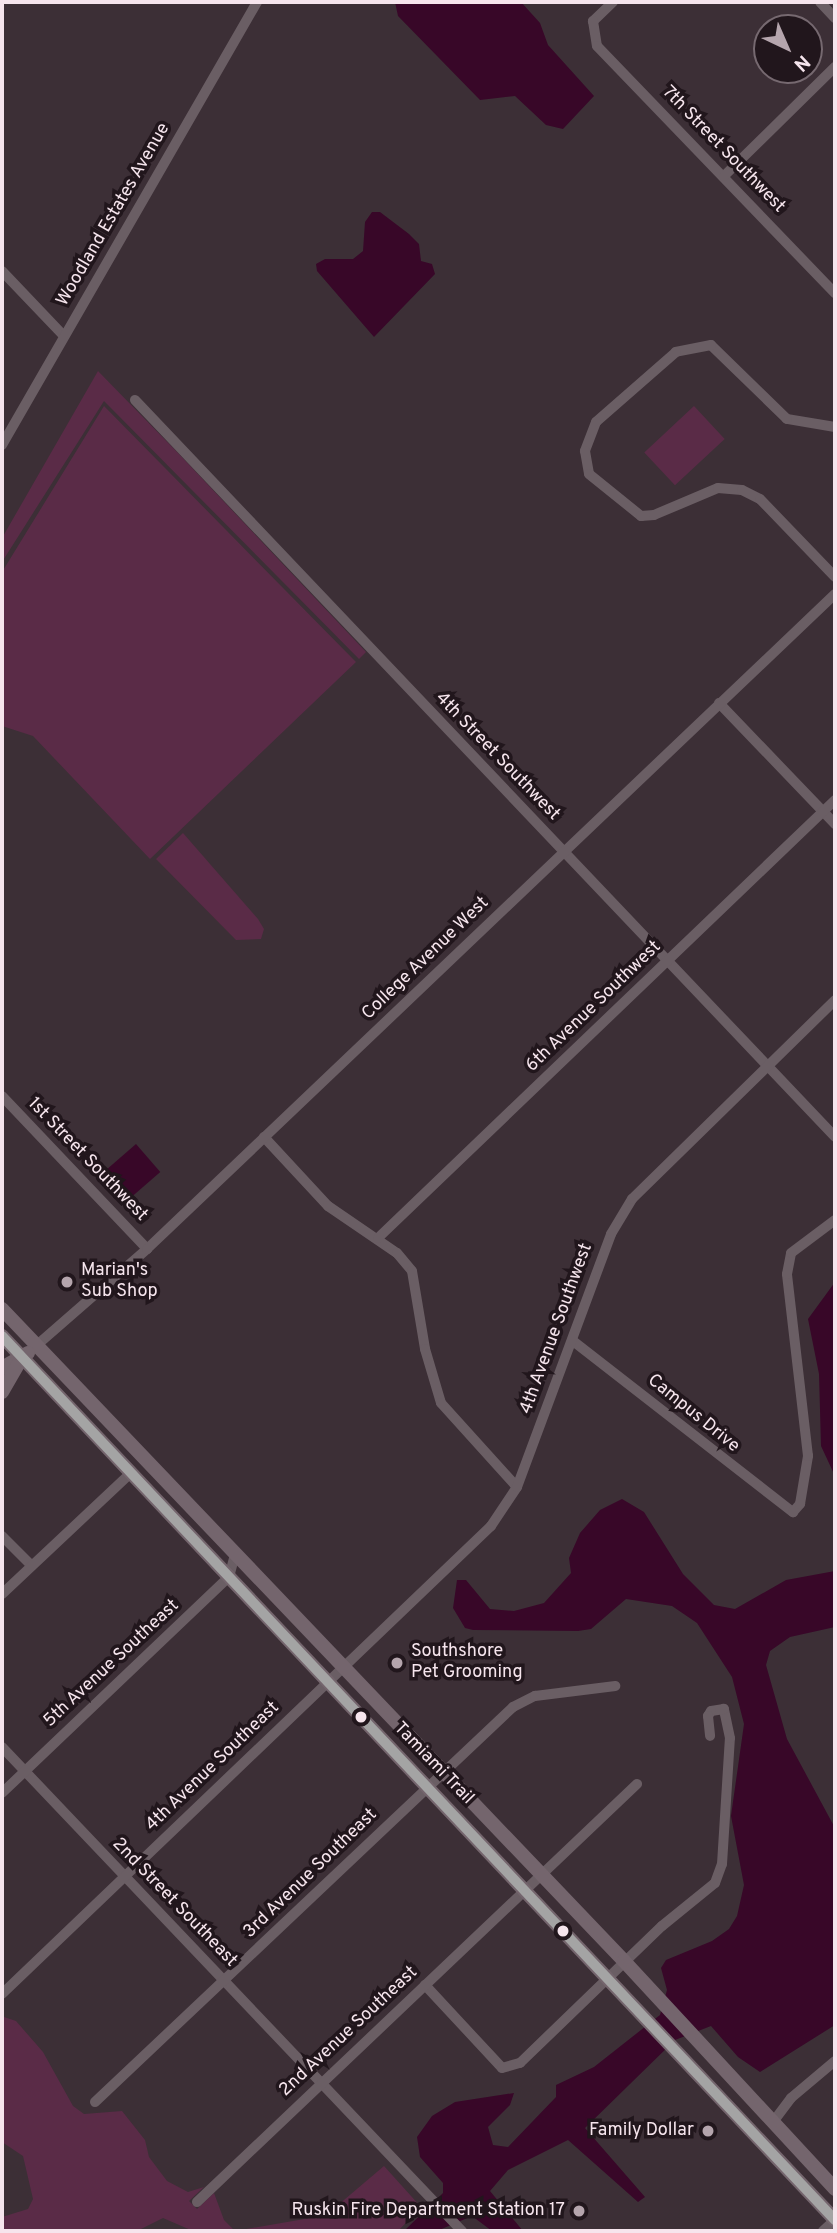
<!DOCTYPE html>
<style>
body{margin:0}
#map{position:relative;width:837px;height:2233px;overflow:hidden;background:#3c2f36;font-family:Overpass,sans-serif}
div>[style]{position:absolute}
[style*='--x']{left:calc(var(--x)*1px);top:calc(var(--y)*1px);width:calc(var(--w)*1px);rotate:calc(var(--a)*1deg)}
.green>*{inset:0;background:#5a2b47;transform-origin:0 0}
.water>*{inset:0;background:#380728;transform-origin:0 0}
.minor>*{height:10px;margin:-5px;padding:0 5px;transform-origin:5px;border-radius:5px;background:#6a5e64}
.major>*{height:14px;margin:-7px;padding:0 7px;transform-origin:7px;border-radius:7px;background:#74656d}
.bus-1>*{height:10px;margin:-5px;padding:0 5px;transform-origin:5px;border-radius:5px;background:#a4a4a4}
.dots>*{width:19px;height:19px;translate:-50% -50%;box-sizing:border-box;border:4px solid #21161c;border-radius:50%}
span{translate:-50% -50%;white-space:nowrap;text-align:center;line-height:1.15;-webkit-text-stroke:7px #21161c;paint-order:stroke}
.street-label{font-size:18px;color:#f6e5ed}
.poi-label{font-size:18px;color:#f6e5ed}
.left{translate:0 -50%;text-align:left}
.right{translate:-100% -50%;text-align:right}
.frame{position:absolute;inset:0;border:4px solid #f6e5ed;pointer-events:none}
.north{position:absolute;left:753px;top:14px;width:70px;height:70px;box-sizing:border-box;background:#21161c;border:2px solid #766970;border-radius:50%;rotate:136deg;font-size:19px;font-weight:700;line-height:28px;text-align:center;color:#f6e5ed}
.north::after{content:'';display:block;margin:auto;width:24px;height:32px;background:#b5a5ad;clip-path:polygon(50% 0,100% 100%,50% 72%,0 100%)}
</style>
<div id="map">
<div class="green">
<div style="clip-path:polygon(98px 371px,178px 453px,366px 652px,359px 659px,104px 401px,2px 562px,2px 538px)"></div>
<div style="clip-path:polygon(104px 406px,356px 662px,150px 859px,33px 736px,2px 726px,2px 572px)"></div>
<div style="left:694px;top:406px;width:45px;height:68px;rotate:47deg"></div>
<div style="clip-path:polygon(183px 833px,258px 919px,264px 929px,261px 939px,236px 940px,156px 859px)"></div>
<div style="clip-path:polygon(4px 2017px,16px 2021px,43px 2052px,73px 2106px,84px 2114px,122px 2111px,145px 2140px,149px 2157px,167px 2181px,188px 2192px,204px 2187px,189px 2201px,197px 2209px,214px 2193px,224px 2220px,235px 2231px,316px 2217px,331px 2211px,384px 2166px,421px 2207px,398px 2231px,193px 2231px,163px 2218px,137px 2231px,2px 2231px,2px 2217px,28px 2209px,33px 2199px,23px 2156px,2px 2142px)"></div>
</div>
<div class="water">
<div style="clip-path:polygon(395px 2px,521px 2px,540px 23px,548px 45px,594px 96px,563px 129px,546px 125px,515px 96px,480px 100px,398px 16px)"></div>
<div style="clip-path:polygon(372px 212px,380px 212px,409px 234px,419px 244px,421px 261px,432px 264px,435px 274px,374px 337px,317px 271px,316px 264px,325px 259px,353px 259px,363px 251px,365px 222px)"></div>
<div style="left:136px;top:1144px;width:37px;height:45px;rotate:49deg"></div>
<div style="clip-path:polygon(835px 1282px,835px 1476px,821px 1446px,819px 1374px,808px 1319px)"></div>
<div style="clip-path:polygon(622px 1499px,644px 1512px,683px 1574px,714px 1605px,735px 1609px,786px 1580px,835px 1571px,835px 1627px,790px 1637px,770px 1651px,766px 1665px,787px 1739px,835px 1828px,835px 2025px,760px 2072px,738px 2057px,711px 2026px,675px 2040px,585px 2128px,645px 2197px,638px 2202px,568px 2140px,508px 2170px,490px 2191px,523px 2231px,492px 2231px,472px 2216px,437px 2231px,404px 2231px,443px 2193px,443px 2183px,420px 2157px,417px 2137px,432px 2116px,455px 2102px,514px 2093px,510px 2105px,488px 2127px,493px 2145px,508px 2147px,556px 2097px,556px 2085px,594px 2067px,660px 2015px,667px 1990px,661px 1968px,666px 1960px,712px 1941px,729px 1929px,737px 1916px,744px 1885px,731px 1816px,744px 1724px,732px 1677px,697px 1623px,672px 1606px,626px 1599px,591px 1629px,578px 1631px,473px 1630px,465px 1628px,453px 1608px,457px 1580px,466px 1580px,490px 1609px,514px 1611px,544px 1603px,571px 1573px,569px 1558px,580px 1533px,600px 1510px)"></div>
</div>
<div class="minor">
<div style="--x:613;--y:2;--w:28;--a:136"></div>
<div style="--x:593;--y:21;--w:25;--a:81"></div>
<div style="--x:597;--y:46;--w:343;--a:46.1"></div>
<div style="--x:820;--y:2;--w:22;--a:47"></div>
<div style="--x:724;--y:176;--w:156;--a:-44.5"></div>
<div style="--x:2;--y:271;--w:90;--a:46.4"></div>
<div style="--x:135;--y:400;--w:1016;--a:46.47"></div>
<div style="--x:835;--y:427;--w:49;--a:-170.5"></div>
<div style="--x:787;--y:419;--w:106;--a:-135.8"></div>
<div style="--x:711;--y:345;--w:36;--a:169"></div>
<div style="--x:676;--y:352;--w:106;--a:138.8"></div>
<div style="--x:596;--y:422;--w:31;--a:111"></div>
<div style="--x:585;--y:451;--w:23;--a:80"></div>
<div style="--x:589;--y:474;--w:67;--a:38.9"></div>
<div style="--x:641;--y:516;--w:13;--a:-4"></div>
<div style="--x:654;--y:515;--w:69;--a:-22.9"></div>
<div style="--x:718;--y:488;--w:24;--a:5"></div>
<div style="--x:742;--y:490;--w:20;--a:27"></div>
<div style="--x:760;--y:499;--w:108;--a:46.1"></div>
<div style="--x:2;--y:445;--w:511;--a:-60.07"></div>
<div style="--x:719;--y:703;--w:168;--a:46.2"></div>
<div style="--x:2;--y:1096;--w:211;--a:46.5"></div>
<div style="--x:264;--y:1137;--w:94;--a:47.2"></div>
<div style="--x:328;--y:1206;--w:83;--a:34.3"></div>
<div style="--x:397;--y:1253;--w:23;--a:50"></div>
<div style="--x:412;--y:1271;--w:79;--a:80.5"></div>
<div style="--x:425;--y:1349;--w:56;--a:73.5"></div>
<div style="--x:441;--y:1403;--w:113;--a:47.9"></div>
<div style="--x:378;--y:1238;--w:633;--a:-43.78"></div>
<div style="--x:573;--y:1341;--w:279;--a:37.9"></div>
<div style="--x:793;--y:1512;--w:11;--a:-49"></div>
<div style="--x:800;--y:1504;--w:49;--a:-80.5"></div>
<div style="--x:808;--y:1456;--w:183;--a:-96.6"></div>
<div style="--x:787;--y:1274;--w:21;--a:-79"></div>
<div style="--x:791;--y:1253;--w:55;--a:-36.9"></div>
<div style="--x:37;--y:1345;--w:146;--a:-41.1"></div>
<div style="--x:147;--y:1249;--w:950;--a:-43.59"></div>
<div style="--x:2;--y:1536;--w:42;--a:45"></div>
<div style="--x:2;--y:1594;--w:175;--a:-43.2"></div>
<div style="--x:2;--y:1747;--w:668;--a:46.46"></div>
<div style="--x:2;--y:1793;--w:313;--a:-43.6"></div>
<div style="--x:229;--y:1577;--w:24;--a:-75"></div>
<div style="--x:425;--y:1985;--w:113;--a:47.1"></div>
<div style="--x:502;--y:2068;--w:19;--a:-16"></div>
<div style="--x:520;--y:2063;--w:197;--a:-44"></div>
<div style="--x:662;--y:1926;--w:68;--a:-39.1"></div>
<div style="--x:715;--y:1883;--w:20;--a:-70"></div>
<div style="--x:722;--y:1864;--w:126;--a:-86.4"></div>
<div style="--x:730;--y:1738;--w:30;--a:-102"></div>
<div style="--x:724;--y:1709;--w:13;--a:171"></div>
<div style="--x:711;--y:1711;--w:6;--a:121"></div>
<div style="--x:708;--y:1716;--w:20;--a:84"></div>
<div style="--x:2;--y:1994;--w:677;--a:-43.74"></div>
<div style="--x:491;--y:1526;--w:47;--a:-56.3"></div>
<div style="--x:517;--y:1487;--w:270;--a:-69.6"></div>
<div style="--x:611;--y:1234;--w:41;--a:-59"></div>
<div style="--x:632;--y:1199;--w:284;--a:-44.4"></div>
<div style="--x:95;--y:2102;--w:575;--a:-43.38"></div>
<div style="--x:513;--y:1707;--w:25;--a:-27"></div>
<div style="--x:535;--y:1696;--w:81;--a:-7.1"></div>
<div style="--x:773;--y:2122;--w:30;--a:-53"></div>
<div style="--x:791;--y:2098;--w:57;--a:-40.1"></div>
<div style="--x:197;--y:2202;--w:607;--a:-43.53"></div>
<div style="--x:823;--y:2231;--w:16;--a:-43"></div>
</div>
<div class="major">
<div style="--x:2;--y:1309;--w:901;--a:46.35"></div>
<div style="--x:624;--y:1961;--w:311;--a:47.2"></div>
<div style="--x:2;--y:1336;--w:1215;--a:46.7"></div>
<div style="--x:2;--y:1368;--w:30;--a:-30"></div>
<div style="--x:2;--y:1392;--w:39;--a:-60"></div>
</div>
<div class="bus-1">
<div style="--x:2;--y:1336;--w:1215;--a:46.7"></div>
</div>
<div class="dots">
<div style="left:67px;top:1282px;background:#b5a5ad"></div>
<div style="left:397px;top:1663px;background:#b5a5ad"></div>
<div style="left:361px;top:1717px;background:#f6e5ed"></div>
<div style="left:563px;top:1931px;background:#f6e5ed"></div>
<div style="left:708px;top:2131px;background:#b5a5ad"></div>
<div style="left:579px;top:2211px;background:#b5a5ad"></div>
</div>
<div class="street-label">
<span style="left:723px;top:150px;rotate:46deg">7th Street Southwest</span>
<span style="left:114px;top:215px;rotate:-60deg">Woodland Estates Avenue</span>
<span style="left:497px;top:757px;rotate:46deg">4th Street Southwest</span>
<span style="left:426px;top:959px;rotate:-44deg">College Avenue West</span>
<span style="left:594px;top:1007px;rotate:-44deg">6th Avenue Southwest</span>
<span style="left:87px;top:1160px;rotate:46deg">1st Street Southwest</span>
<span style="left:557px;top:1329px;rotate:-70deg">4th Avenue Southwest</span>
<span style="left:693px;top:1414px;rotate:39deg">Campus Drive</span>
<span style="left:112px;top:1664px;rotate:-43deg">5th Avenue Southeast</span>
<span style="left:433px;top:1764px;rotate:46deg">Tamiami Trail</span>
<span style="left:213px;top:1767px;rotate:-44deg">4th Avenue Southeast</span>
<span style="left:311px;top:1874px;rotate:-44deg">3rd Avenue Southeast</span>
<span style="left:174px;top:1903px;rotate:46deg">2nd Street Southeast</span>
<span style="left:349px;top:2032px;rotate:-43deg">2nd Avenue Southeast</span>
</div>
<div class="poi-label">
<span class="left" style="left:81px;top:1282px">Marian's<br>Sub Shop</span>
<span class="left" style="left:411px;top:1663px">Southshore<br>Pet Grooming</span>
<span class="right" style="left:694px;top:2131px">Family Dollar</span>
<span class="right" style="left:565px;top:2211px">Ruskin Fire Department Station 17</span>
</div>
<div class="frame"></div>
<div class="north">N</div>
</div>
